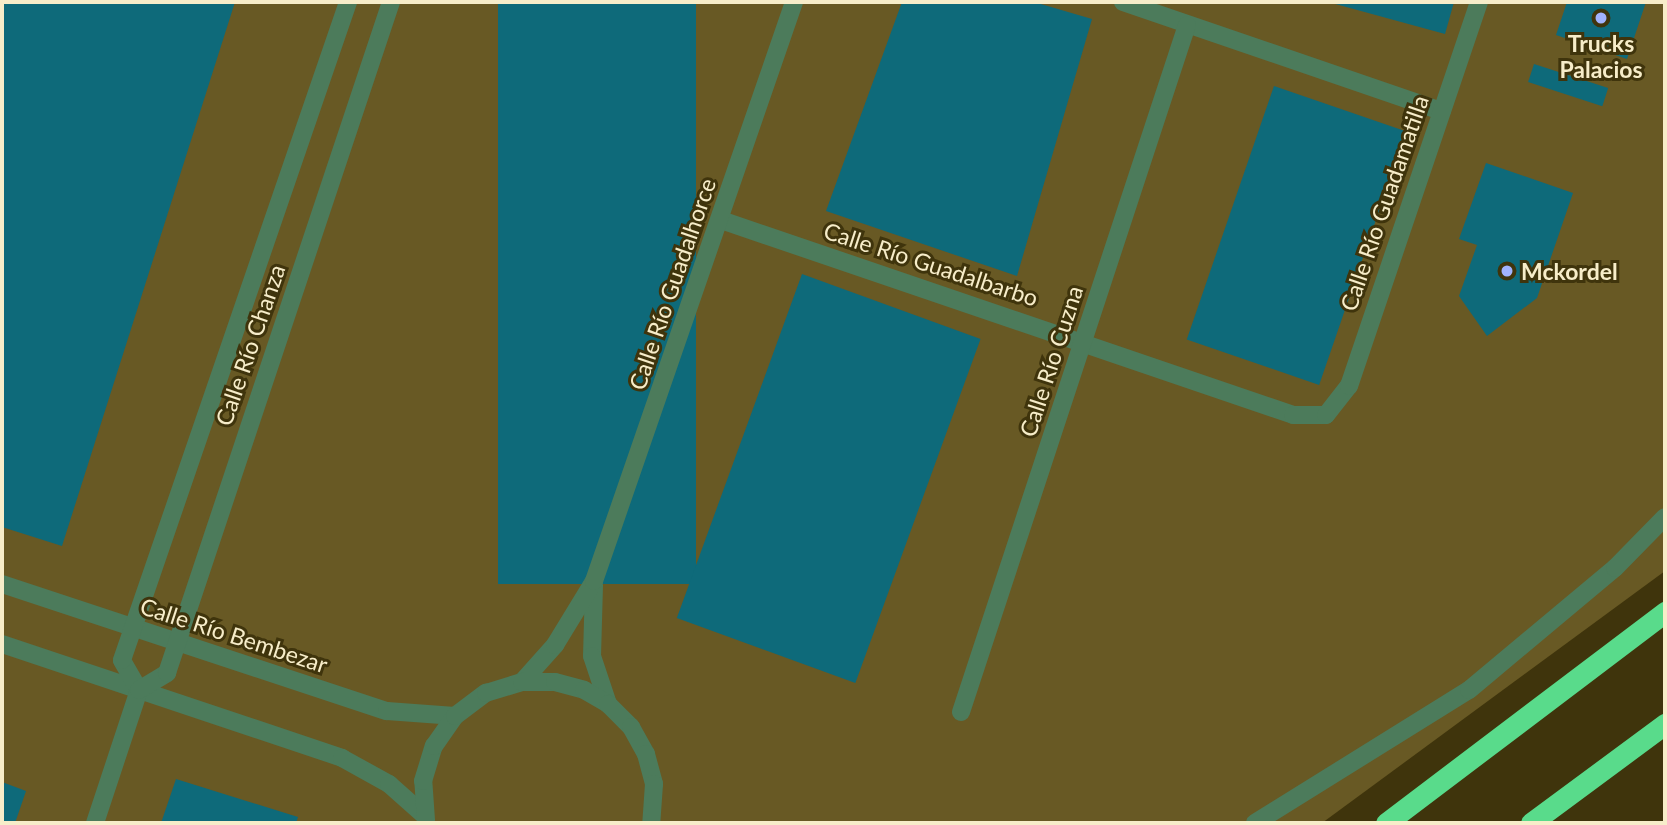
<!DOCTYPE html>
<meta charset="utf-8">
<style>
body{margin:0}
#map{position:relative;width:1667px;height:825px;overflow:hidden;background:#3f340c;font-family:Lato,sans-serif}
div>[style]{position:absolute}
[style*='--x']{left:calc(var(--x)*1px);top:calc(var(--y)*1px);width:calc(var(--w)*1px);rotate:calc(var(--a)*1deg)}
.green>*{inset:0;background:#685924}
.building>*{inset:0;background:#0e6a7a;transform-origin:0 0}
.minor>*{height:18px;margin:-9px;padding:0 9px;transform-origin:9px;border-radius:9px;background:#4c7b5b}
.highway>*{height:21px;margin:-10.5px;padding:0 10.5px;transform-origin:10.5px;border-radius:10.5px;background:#59db8b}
.dots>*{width:19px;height:19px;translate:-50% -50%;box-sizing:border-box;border:4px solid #3f340c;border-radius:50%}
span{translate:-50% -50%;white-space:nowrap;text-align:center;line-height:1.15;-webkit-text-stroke:6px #3f340c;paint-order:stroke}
.poi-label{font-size:23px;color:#f7edc9;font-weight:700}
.left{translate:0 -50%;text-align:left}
.street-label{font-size:23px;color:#f7edc9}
.frame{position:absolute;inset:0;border:4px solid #f7edc9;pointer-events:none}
</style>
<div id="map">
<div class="green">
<div style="clip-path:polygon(2px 2px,1665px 2px,1665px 571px,1322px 823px,2px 823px)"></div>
</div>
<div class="building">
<div style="clip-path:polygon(2px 2px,235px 2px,62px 546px,2px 527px)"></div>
<div style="left:498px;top:2px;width:198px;height:582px"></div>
<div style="clip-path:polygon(902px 2px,1034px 2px,1092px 19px,1017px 276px,826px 211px)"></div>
<div style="clip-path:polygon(1328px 2px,1454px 2px,1445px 34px)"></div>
<div style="clip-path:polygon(1567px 2px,1646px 2px,1627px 59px,1556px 35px)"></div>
<div style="left:1534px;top:64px;width:78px;height:19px;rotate:18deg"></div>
<div style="left:1274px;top:86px;width:140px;height:268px;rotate:19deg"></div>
<div style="clip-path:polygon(1486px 163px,1573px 193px,1537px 298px,1487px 336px,1459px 296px,1477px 245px,1459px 239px)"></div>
<div style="left:802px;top:274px;width:190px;height:366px;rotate:20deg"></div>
<div style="clip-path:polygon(176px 779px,298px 817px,296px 823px,161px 823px)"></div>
<div style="clip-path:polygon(2px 782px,26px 791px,15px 823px,2px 823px)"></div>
</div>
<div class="minor">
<div style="--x:1123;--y:2;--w:337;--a:18.9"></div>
<div style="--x:721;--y:220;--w:604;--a:18.82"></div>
<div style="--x:1293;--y:415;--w:33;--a:0"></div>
<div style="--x:1326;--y:415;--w:37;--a:-52"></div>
<div style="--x:1349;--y:386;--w:405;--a:-71.3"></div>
<div style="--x:2;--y:584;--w:405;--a:18.3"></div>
<div style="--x:387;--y:711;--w:68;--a:4.2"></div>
<div style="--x:594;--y:585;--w:71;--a:91.6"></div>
<div style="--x:592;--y:656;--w:51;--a:71.6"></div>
<div style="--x:2;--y:644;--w:359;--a:18.5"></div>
<div style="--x:342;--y:758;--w:54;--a:29"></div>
<div style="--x:389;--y:784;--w:47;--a:41.5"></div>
<div style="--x:522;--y:682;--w:50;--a:-48.3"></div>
<div style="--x:555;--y:645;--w:75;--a:-58.6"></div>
<div style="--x:594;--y:581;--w:613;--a:-70.94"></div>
<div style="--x:139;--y:690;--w:34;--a:-120"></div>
<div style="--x:122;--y:660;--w:696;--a:-71.04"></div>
<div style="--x:961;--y:712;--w:723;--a:-71.79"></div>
<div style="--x:426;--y:820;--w:39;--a:-94"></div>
<div style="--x:423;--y:781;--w:37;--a:-73"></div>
<div style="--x:434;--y:746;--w:37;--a:-55"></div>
<div style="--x:455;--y:716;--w:39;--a:-37"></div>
<div style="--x:486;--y:693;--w:38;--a:-17"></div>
<div style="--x:522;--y:682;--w:33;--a:0"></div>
<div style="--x:555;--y:682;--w:30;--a:15"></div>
<div style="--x:584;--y:690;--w:28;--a:30"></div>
<div style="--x:608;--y:704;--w:33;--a:45"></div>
<div style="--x:631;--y:727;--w:31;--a:61"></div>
<div style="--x:646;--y:754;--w:31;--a:75"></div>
<div style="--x:654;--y:784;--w:39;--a:94"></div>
<div style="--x:95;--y:823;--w:140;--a:-71.7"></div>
<div style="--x:139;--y:690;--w:33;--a:-31"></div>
<div style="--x:167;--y:673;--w:707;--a:-71.54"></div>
<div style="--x:1255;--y:823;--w:252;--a:-31.9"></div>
<div style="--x:1469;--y:690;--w:190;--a:-39.9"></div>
<div style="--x:1615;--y:568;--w:71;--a:-45.6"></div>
</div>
<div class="highway">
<div style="--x:1386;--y:823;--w:350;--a:-37.1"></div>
<div style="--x:1531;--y:823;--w:167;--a:-36.5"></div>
</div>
<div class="dots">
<div style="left:1601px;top:18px;background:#a1b3fd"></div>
<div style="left:1507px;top:271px;background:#a1b3fd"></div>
</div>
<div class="poi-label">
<span style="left:1601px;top:56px">Trucks<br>Palacios</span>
<span class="left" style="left:1521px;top:271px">Mckordel</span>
</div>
<div class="street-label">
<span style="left:1384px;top:203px;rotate:-71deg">Calle Río Guadamatilla</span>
<span style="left:931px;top:264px;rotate:18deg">Calle Río Guadalbarbo</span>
<span style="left:672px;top:284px;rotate:-71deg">Calle Río Guadalhorce</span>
<span style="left:250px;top:345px;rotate:-71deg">Calle Río Chanza</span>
<span style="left:1051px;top:361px;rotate:-72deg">Calle Río Cuzna</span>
<span style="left:234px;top:635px;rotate:18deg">Calle Río Bembezar</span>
</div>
<div class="frame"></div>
</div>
